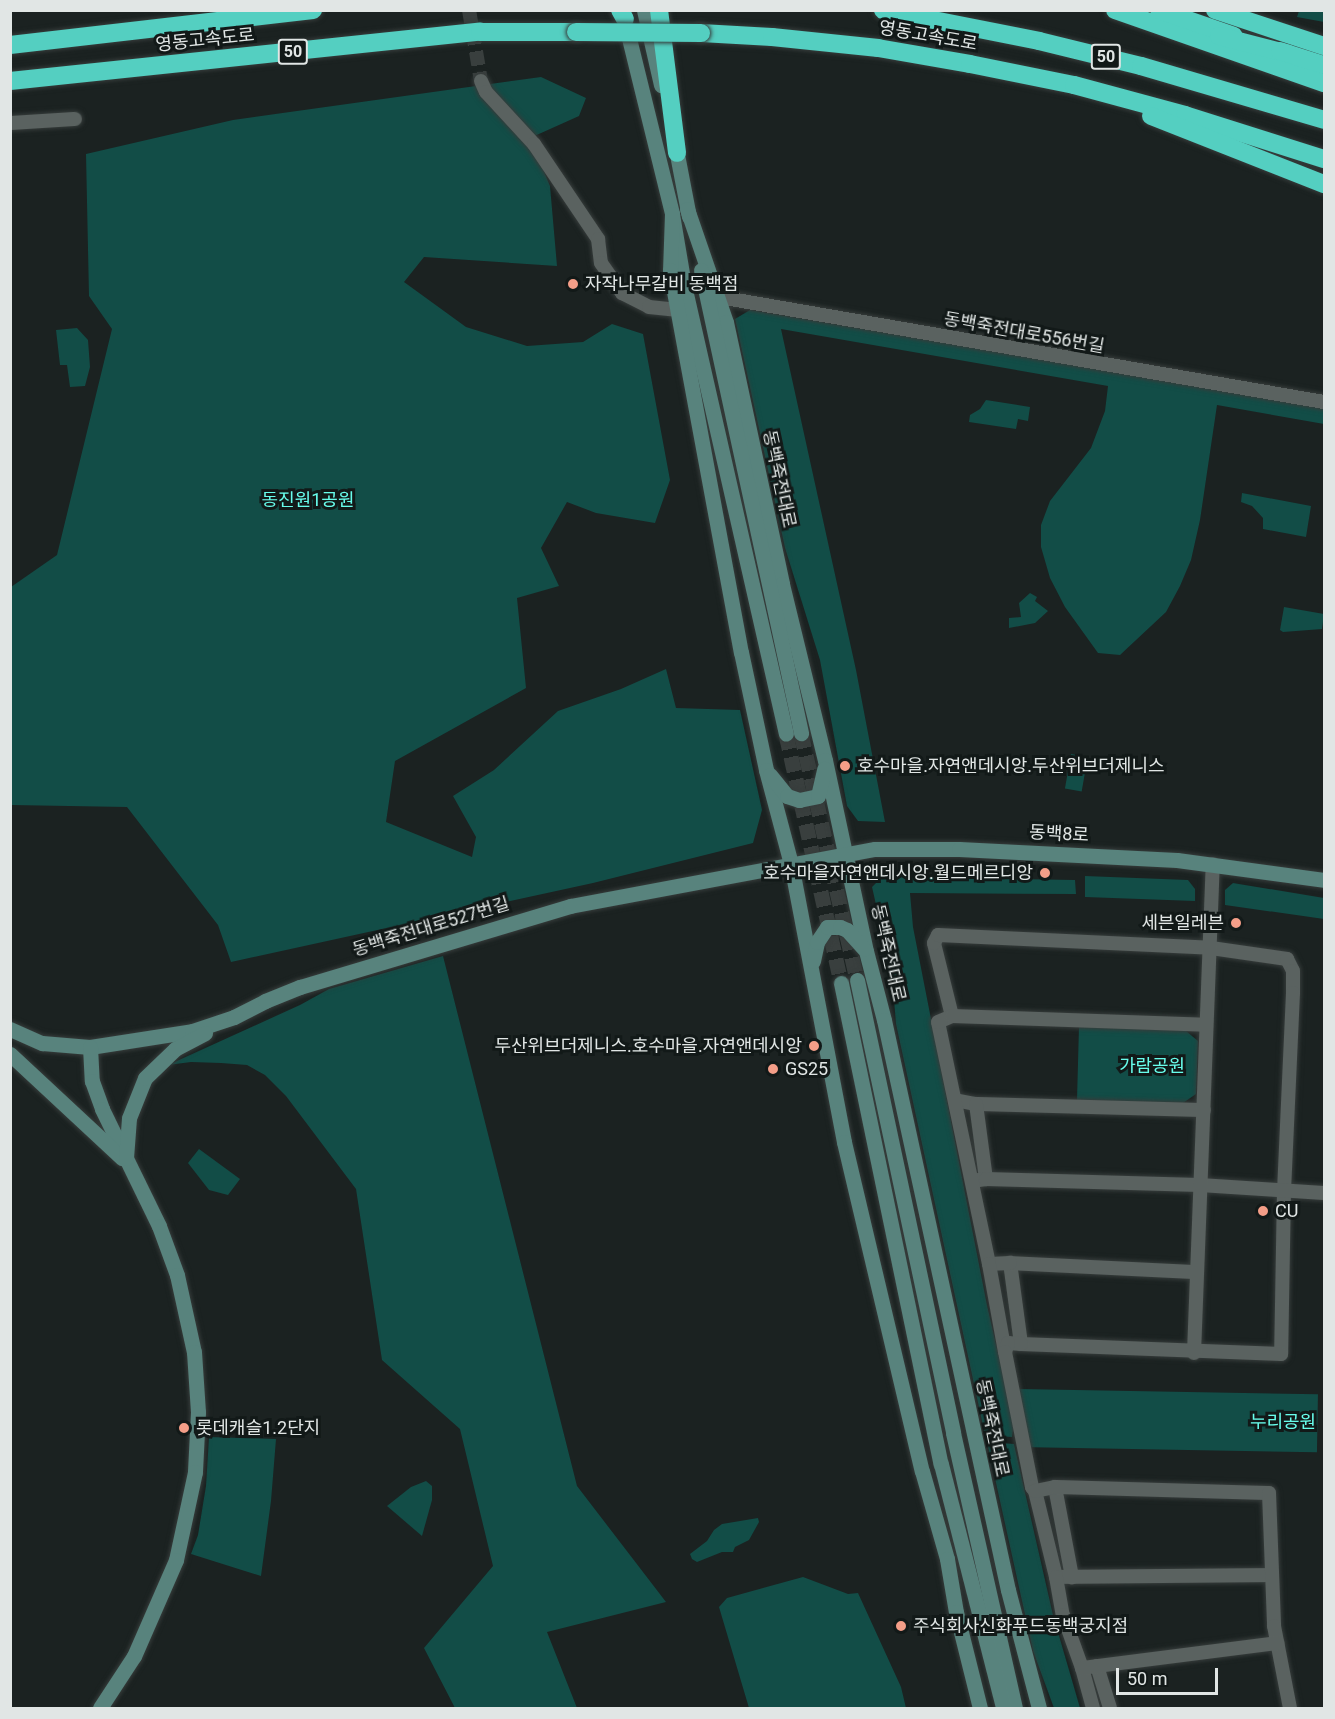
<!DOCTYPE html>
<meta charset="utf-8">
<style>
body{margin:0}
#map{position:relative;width:1335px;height:1719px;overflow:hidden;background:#1b2221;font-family:Roboto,"Noto Sans KR",sans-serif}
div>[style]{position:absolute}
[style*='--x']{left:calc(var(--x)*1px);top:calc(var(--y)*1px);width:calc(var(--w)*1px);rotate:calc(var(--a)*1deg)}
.green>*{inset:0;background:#124d47;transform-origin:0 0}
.street-tunnel>*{height:14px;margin-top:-7px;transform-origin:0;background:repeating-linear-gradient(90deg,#393f3e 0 14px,transparent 0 21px)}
.secondary-tunnel>*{height:15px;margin-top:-7.5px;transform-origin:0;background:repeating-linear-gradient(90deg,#393f3e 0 15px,transparent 0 23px)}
.roads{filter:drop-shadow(0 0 2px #363c3b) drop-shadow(0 0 2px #363c3b)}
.street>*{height:14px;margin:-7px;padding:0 7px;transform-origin:7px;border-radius:7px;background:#5a6260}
.secondary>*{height:15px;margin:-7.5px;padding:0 7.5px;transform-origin:7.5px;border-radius:7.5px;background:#58837d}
.highway>*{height:18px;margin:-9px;padding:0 9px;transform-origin:9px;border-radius:9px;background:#54cfc1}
.bridges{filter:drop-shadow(0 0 2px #363c3b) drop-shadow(0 0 2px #363c3b)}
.highway-bridge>*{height:18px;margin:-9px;padding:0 9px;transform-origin:9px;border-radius:9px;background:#54cfc1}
.dots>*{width:16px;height:16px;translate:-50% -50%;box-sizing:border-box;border:3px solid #121918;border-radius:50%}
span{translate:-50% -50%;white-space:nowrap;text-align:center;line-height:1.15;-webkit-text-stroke:6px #121918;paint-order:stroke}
.shield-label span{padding:2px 4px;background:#121918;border:2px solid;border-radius:4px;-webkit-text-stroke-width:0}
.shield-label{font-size:16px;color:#e1e6e5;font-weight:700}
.street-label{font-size:18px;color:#e1e6e5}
.poi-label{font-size:18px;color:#e1e6e5}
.left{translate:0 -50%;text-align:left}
.right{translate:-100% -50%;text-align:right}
.park-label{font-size:18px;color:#68fdec}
.frame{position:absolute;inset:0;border:12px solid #e1e6e5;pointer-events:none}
.scale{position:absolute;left:1116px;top:1668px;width:102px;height:27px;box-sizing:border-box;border:3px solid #e1e6e5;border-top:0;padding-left:8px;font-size:18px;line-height:21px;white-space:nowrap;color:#e1e6e5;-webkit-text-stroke:4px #121918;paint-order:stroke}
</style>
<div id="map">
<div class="green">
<div style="clip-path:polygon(1299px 11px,1324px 11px,1324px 22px,1297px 17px)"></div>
<div style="clip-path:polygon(541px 77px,586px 98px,579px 116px,530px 138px,550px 186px,557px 266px,424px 257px,404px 282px,466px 327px,527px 346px,583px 342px,612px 324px,643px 334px,670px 480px,655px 523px,596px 513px,567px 502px,541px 548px,559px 586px,517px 598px,526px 688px,395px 761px,386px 822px,472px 857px,476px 837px,453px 796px,494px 770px,558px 711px,621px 689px,666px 669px,676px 708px,740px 710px,762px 810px,753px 843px,593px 883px,231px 962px,218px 925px,127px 807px,11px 805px,11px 587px,57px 555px,112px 329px,89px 296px,86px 154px,233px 120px)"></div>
<div style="clip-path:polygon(750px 310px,1324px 407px,1324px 424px,1217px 405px,1200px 520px,1191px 560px,1180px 586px,1166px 612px,1120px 655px,1098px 653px,1065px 607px,1050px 578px,1041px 547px,1041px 525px,1050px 501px,1091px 448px,1105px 411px,1108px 386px,781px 329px,856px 670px,885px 822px,858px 821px,847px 806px,820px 660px,785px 548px,735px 319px)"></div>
<div style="clip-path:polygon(77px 328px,88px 340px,90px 367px,85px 386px,70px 387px,67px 365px,60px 365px,56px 330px)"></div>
<div style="clip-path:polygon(986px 400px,1030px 407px,1028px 421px,1018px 419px,1016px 429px,969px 422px,970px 415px,980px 409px)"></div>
<div style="clip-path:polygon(1242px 493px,1311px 506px,1306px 537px,1263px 529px,1263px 518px,1252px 506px,1241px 502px)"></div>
<div style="clip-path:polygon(1030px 593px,1037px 597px,1035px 601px,1048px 611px,1035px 623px,1009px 628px,1009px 618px,1021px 617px,1019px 603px)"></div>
<div style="clip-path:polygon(1284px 607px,1324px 614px,1322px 629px,1283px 632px,1280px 630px)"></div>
<div style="left:1071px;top:754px;width:17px;height:35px;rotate:10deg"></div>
<div style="clip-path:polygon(1085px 876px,1188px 880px,1195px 889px,1195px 901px,1085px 897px)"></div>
<div style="clip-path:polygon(882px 877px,1075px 880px,1076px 894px,910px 893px,913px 927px,987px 1305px,1014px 1423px,1012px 1437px,985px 1435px,896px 1024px,892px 975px,872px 887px)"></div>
<div style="clip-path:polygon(1233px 883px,1324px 898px,1324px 919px,1225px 905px,1225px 890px)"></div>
<div style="clip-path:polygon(443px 956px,577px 1486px,666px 1602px,547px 1632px,577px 1708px,455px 1708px,424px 1648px,493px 1566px,460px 1429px,382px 1360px,356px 1189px,286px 1096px,265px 1075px,247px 1065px,221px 1063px,191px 1062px,168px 1065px,300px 1005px,329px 989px)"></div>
<div style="clip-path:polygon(1079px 1026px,1186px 1031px,1198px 1041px,1196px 1094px,1183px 1103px,1077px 1100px)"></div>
<div style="clip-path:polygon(199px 1149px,240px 1179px,228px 1195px,209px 1190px,188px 1163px)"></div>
<div style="left:1019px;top:1389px;width:299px;height:58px;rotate:1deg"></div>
<div style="clip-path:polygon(209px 1437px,276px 1439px,271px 1501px,261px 1576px,191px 1554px,198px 1535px,206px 1486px)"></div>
<div style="clip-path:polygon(987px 1442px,1014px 1444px,1053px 1615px,1080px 1708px,1054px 1708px,1033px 1651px)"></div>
<div style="clip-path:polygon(426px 1481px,432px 1486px,432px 1500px,422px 1536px,387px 1506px,411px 1487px)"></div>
<div style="clip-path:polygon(758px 1518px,759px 1522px,749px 1540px,735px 1547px,733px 1552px,722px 1552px,697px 1562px,692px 1559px,690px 1554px,707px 1541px,714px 1530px,722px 1524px)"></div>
<div style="clip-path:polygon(803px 1577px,848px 1594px,858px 1593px,901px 1687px,906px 1708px,749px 1708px,719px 1607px,727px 1598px)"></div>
</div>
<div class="street-tunnel">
<div style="--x:469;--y:10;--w:72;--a:80.4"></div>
</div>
<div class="secondary-tunnel">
<div style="--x:801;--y:733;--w:253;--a:77.2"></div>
<div style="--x:786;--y:734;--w:255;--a:77.5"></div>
</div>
<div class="roads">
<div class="street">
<div style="--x:481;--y:81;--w:12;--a:66"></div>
<div style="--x:486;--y:92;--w:71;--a:47.3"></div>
<div style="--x:534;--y:144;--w:115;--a:56"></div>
<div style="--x:598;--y:239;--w:24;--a:83"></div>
<div style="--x:601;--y:263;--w:37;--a:55"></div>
<div style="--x:622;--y:293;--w:30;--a:27"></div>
<div style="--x:649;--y:307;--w:27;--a:6"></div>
<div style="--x:10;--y:123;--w:65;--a:-3.5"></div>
<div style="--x:719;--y:297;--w:614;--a:9.85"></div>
<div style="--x:952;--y:1016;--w:75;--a:-103.9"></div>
<div style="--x:934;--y:943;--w:9;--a:-63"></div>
<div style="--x:938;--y:935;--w:273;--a:2.7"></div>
<div style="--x:1211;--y:948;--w:77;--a:8.2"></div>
<div style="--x:1287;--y:959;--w:13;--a:63"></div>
<div style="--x:1293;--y:971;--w:22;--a:90"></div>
<div style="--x:1293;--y:993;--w:197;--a:92.6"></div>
<div style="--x:1284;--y:1190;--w:164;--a:91"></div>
<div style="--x:1281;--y:1354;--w:260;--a:-177.8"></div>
<div style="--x:1021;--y:1344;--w:82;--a:-97.7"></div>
<div style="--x:1010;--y:1263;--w:187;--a:2.8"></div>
<div style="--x:955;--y:1100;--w:21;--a:11"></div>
<div style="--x:976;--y:1104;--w:228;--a:1.5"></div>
<div style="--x:976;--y:1104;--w:76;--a:82.4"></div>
<div style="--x:972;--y:1181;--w:14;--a:-8"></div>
<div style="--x:986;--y:1179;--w:214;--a:1.6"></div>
<div style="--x:1200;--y:1185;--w:124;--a:3.7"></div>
<div style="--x:1010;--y:1263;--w:21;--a:177"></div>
<div style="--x:989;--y:1264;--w:247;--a:-101.9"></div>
<div style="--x:938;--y:1022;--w:15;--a:-23"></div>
<div style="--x:952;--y:1016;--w:254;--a:2"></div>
<div style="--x:989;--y:1264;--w:89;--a:79.7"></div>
<div style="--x:1021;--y:1344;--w:13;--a:-176"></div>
<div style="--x:1008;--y:1343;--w:9;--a:108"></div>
<div style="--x:1005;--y:1352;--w:138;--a:78.7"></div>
<div style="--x:1032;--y:1487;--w:5;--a:53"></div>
<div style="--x:1194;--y:1353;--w:489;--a:-87.8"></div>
<div style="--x:1055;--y:1487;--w:92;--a:79.3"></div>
<div style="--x:1271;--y:1575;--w:215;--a:179.5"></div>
<div style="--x:1056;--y:1577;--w:89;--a:-103.7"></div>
<div style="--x:1035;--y:1491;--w:20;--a:-11"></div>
<div style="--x:1055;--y:1487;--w:214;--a:1.6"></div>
<div style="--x:1269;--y:1493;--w:133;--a:87.8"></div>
<div style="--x:1274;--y:1626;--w:84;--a:79"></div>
<div style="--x:1056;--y:1577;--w:39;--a:80"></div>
<div style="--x:1063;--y:1615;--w:56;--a:70.3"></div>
<div style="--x:1097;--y:1666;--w:44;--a:72.8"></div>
<div style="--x:1093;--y:1708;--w:41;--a:-105.4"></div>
<div style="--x:1082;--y:1668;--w:197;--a:-7.3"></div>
</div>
<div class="secondary">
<div style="--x:644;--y:10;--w:77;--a:77.2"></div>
<div style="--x:625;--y:22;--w:198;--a:76.2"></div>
<div style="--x:672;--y:214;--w:72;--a:80.4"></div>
<div style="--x:684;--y:285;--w:460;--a:77.2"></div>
<div style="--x:675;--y:144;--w:74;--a:79.1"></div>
<div style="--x:687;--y:209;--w:120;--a:71"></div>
<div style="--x:726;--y:322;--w:268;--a:77.9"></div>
<div style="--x:782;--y:584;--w:181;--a:76.3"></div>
<div style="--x:825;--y:760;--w:195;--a:77.9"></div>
<div style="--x:866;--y:951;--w:71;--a:75.4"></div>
<div style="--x:884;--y:1020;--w:583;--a:77.73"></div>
<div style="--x:1008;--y:1590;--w:122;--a:75.3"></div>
<div style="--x:672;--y:214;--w:56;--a:92"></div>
<div style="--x:670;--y:270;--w:389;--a:79.5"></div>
<div style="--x:741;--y:652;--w:121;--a:78"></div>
<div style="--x:766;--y:770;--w:97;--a:75.1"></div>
<div style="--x:791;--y:864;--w:283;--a:79.2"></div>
<div style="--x:844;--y:1142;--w:338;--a:76.7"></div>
<div style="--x:922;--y:1471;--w:91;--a:74.1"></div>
<div style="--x:947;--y:1559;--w:54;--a:80.4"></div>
<div style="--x:956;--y:1612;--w:99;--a:76"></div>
<div style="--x:701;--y:270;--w:474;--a:77.8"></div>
<div style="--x:770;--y:775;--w:27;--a:51"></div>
<div style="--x:787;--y:796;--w:13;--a:18"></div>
<div style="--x:799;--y:800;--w:19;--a:-12"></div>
<div style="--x:818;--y:796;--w:28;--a:-77"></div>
<div style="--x:813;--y:961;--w:19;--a:-78"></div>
<div style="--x:817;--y:942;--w:18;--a:-56"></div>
<div style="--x:827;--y:927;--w:13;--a:0"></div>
<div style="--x:840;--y:927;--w:8;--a:23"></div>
<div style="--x:847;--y:930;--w:25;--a:48"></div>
<div style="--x:857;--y:980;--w:463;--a:78"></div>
<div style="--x:953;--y:1433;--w:282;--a:77.3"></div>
<div style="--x:841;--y:983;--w:491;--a:78.3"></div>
<div style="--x:941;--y:1464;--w:252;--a:75.7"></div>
<div style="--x:10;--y:1029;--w:35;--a:24"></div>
<div style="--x:42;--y:1043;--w:48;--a:4.8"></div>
<div style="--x:90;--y:1047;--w:103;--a:-8.9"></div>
<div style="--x:192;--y:1031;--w:44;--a:-18.4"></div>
<div style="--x:234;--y:1017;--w:35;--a:-27"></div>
<div style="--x:265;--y:1001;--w:38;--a:-22"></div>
<div style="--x:300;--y:987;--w:282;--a:-16.7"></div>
<div style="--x:570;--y:906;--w:310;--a:-10.6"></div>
<div style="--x:875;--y:849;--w:84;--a:0"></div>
<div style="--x:959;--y:849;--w:218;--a:2.9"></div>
<div style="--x:1177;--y:860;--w:148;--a:7.7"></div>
<div style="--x:90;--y:1047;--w:34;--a:87"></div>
<div style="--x:92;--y:1081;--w:30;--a:70"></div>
<div style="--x:102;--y:1109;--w:130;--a:64"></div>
<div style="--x:159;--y:1226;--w:52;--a:69.8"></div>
<div style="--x:177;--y:1275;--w:79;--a:77.6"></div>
<div style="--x:194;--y:1352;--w:60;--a:86.2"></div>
<div style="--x:198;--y:1412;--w:60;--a:92.9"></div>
<div style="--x:195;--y:1472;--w:90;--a:102.2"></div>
<div style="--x:176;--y:1560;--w:105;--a:113.6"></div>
<div style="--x:134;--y:1656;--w:62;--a:123.2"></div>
<div style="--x:10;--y:1054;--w:153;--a:42.9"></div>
<div style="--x:126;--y:1158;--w:40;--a:-85.7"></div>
<div style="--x:129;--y:1118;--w:43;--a:-68.2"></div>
<div style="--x:145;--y:1078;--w:42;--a:-44"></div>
<div style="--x:175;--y:1049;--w:34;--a:-28"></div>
</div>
<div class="highway">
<div style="--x:620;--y:10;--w:10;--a:61"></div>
<div style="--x:659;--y:10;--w:144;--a:82.8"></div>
<div style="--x:883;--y:10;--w:159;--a:11.2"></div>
<div style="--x:1039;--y:41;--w:105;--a:13.8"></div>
<div style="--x:1141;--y:66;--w:191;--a:16.4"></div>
<div style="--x:1115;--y:10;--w:221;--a:19.3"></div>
<div style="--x:1159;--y:10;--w:79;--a:19.1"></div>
<div style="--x:1215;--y:10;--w:115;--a:18.3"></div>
<div style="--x:701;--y:33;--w:71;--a:3.2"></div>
<div style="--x:772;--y:37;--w:107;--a:5.9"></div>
<div style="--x:878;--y:48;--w:93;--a:9.9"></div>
<div style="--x:970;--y:64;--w:106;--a:11.4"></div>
<div style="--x:1074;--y:85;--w:115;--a:15.1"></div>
<div style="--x:1185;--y:115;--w:146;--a:17.6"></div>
<div style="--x:1219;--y:36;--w:72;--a:14.4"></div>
<div style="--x:10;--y:45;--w:305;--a:-6.6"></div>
<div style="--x:1280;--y:51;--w:46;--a:17.7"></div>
<div style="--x:10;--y:81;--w:473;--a:-6"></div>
<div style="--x:480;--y:32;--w:96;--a:0"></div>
<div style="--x:1151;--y:116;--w:186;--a:21.5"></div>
</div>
</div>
<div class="bridges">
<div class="highway-bridge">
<div style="--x:576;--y:32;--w:125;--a:0.5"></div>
</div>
</div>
<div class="dots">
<div style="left:573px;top:284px;background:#f49e88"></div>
<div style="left:845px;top:766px;background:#f49e88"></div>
<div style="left:1045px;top:873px;background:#f49e88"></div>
<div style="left:1236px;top:923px;background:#f49e88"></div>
<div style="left:814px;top:1046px;background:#f49e88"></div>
<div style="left:773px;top:1069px;background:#f49e88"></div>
<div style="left:1263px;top:1211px;background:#f49e88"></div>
<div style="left:184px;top:1428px;background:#f49e88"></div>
<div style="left:901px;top:1626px;background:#f49e88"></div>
</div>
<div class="shield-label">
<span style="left:293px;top:52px">50</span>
<span style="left:1106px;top:57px">50</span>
</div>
<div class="street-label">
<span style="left:928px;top:36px;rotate:10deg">영동고속도로</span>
<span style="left:205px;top:40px;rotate:-6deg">영동고속도로</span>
<span style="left:1024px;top:333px;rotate:10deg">동백죽전대로556번길</span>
<span style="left:779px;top:479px;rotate:78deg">동백죽전대로</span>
<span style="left:1059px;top:834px;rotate:3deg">동백8로</span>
<span style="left:431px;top:927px;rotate:-17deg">동백죽전대로527번길</span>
<span style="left:888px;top:953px;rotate:77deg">동백죽전대로</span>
<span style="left:992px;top:1428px;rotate:78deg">동백죽전대로</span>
</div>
<div class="poi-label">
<span class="left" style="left:585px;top:284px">자작나무갈비 동백점</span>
<span class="left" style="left:857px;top:766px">호수마을.자연앤데시앙.두산위브더제니스</span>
<span class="right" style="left:1033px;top:873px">호수마을자연앤데시앙.월드메르디앙</span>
<span class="right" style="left:1224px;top:923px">세븐일레븐</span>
<span class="right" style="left:802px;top:1046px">두산위브더제니스.호수마을.자연앤데시앙</span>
<span class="left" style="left:785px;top:1069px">GS25</span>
<span class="left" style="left:1275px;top:1211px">CU</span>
<span class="left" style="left:196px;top:1428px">롯데캐슬1.2단지</span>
<span class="left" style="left:913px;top:1626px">주식회사신화푸드동백궁지점</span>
</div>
<div class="park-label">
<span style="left:308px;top:500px">동진원1공원</span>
<span style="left:1152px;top:1066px">가람공원</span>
<span style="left:1283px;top:1422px">누리공원</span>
</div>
<div class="frame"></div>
<div class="scale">50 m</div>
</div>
